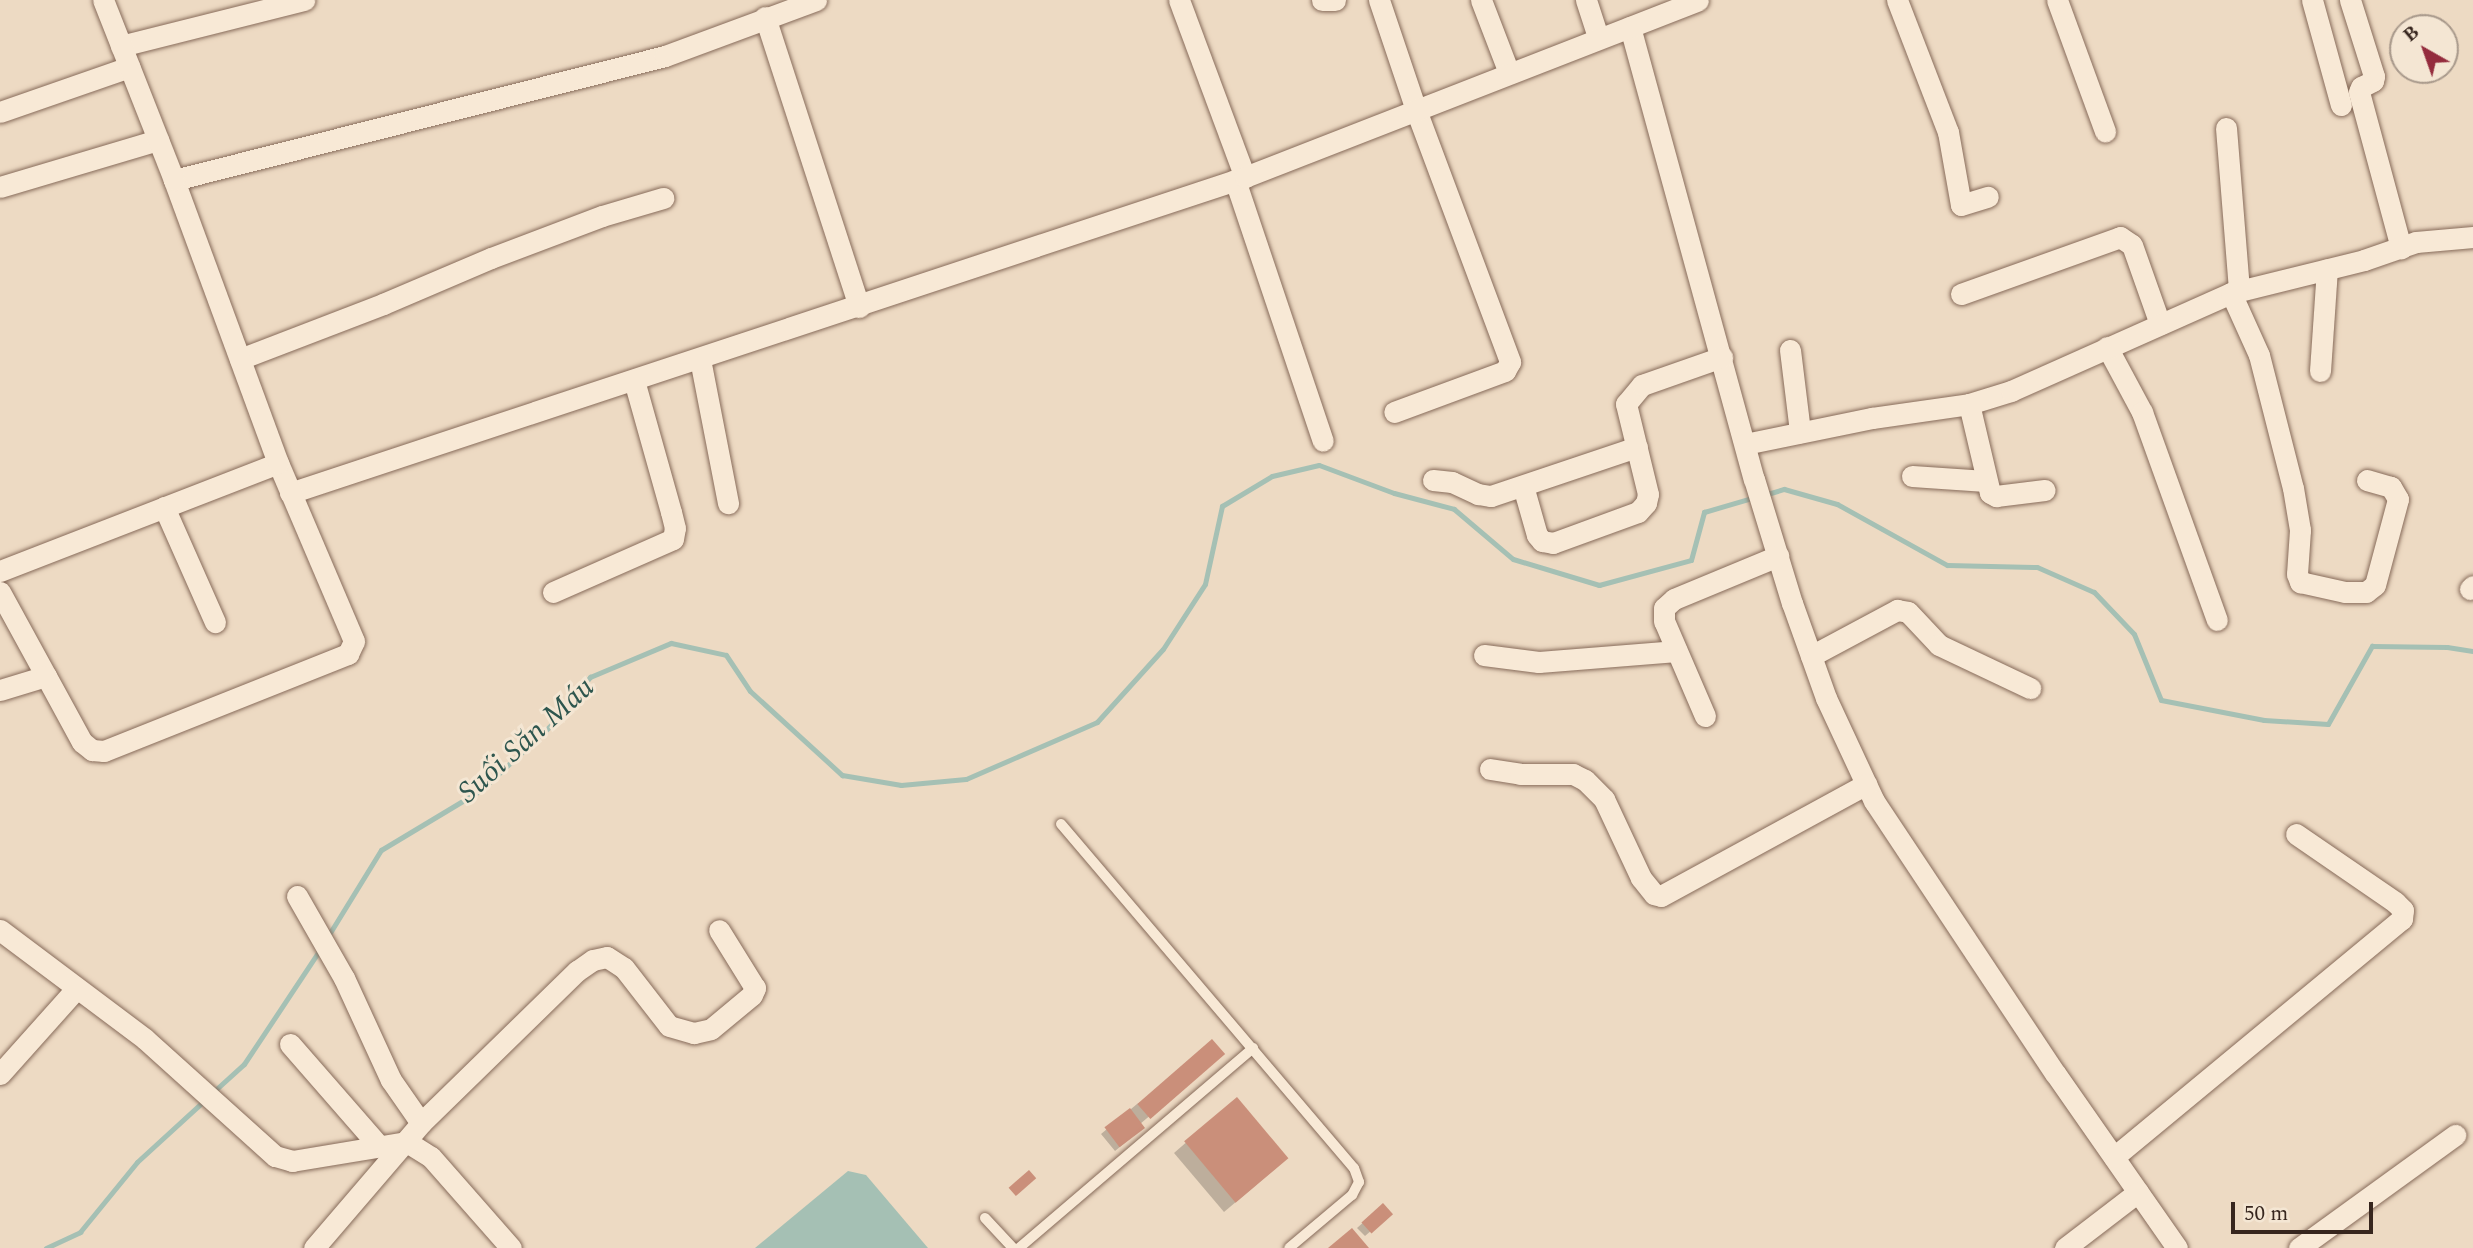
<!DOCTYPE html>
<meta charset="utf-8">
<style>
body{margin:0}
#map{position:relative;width:2473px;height:1248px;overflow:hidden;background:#eddac3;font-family:Spectral,serif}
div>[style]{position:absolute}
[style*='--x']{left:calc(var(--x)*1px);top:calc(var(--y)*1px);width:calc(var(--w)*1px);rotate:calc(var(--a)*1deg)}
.water>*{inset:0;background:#a5c0b4}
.shadow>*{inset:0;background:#0003}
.stream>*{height:5px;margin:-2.5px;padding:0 2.5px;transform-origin:2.5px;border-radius:2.5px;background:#a5c0b4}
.building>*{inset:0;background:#ca8f7a;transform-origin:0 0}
.roads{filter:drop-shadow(0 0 2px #876b5a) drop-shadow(0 0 2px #876b5a)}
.lane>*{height:10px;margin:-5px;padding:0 5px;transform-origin:5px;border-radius:5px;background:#f8e9d6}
.street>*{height:21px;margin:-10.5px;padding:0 10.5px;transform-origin:10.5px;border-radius:10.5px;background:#f8e9d6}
span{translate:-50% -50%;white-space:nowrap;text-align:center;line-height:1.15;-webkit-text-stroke:6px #f4e6d3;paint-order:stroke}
.water-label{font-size:30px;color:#2e564e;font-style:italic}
.north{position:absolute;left:2389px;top:14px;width:70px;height:70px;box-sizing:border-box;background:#f4e6d3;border:2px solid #a8998b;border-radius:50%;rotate:320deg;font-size:19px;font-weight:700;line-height:28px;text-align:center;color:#37261e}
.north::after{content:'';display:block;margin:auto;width:24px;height:32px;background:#942c3d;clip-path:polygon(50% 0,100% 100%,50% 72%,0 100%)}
.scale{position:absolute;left:2231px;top:1202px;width:142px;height:32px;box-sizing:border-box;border:4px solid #37261e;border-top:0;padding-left:9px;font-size:21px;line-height:24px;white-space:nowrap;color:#37261e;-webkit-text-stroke:5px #f4e6d3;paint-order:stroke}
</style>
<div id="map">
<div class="water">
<div style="clip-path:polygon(848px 1171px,866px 1175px,928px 1248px,755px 1248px)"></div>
</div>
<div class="shadow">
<div style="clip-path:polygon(1215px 1061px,1140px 1124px,1138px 1132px,1115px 1151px,1101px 1134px,1137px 1104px)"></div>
<div style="clip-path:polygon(1236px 1099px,1276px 1168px,1224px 1212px,1174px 1153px)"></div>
<div style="clip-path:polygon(1383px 1205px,1386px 1218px,1365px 1236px,1357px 1228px)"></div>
</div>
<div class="stream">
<div style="--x:1764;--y:495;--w:21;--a:-17"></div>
<div style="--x:1784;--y:489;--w:55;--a:15.8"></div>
<div style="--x:1837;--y:504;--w:126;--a:29"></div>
<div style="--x:1947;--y:565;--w:90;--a:1.3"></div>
<div style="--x:2037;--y:567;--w:62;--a:23.7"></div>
<div style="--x:2094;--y:592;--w:58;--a:46.4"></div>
<div style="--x:2134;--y:634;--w:71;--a:67.8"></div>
<div style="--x:2161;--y:700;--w:105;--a:11"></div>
<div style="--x:2264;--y:720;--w:64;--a:3.6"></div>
<div style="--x:2328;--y:724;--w:90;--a:-60.6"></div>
<div style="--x:2372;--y:646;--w:75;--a:0.8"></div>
<div style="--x:2447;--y:647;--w:26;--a:9"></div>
<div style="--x:328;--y:936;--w:101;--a:-58.4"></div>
<div style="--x:381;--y:850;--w:117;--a:-31"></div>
<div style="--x:481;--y:790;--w:93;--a:-42.8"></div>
<div style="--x:549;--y:727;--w:65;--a:-50.6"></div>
<div style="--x:590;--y:677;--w:88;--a:-22.8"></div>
<div style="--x:671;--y:643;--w:56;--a:12.3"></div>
<div style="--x:726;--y:655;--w:43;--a:56.3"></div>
<div style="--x:750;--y:691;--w:125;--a:42.4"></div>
<div style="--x:842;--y:775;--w:60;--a:9.6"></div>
<div style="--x:901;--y:785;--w:65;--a:-5.3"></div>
<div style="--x:966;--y:779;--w:143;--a:-23.5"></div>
<div style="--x:1097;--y:722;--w:98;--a:-47.9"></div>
<div style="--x:1163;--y:649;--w:77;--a:-57.1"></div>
<div style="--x:1205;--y:584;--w:80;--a:-77.7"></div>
<div style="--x:1222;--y:506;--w:58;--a:-31"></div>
<div style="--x:1272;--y:476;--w:48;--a:-13.2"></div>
<div style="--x:1319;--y:465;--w:80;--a:20.5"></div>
<div style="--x:1394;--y:493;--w:62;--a:14.9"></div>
<div style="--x:1454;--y:509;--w:77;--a:40.3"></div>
<div style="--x:1513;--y:559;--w:90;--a:16.8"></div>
<div style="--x:1599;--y:585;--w:95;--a:-15.2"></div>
<div style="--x:1691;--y:560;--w:50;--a:-74.8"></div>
<div style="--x:1704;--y:512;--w:53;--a:-16.4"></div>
<div style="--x:212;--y:1093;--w:43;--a:-42.2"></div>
<div style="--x:244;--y:1064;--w:139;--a:-56.4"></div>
<div style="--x:46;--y:1248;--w:38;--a:-25"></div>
<div style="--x:80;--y:1232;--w:90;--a:-50.8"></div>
<div style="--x:137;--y:1162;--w:92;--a:-42.4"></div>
</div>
<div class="building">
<div style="left:1212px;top:1039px;width:20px;height:99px;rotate:49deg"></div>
<div style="left:1237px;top:1097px;width:80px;height:69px;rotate:50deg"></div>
<div style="left:1130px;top:1108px;width:25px;height:32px;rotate:53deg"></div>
<div style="left:1029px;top:1170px;width:11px;height:27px;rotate:49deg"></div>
<div style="left:1383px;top:1203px;width:15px;height:29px;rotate:48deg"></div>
<div style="clip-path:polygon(1352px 1228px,1369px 1248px,1328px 1248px)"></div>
</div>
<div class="roads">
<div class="lane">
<div style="--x:1061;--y:824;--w:452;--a:49.6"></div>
<div style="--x:1354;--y:1168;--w:15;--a:70"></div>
<div style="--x:1359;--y:1182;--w:15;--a:118"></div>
<div style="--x:1352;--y:1195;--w:82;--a:139.9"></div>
<div style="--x:985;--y:1218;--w:41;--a:47"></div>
<div style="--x:1019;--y:1248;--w:308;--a:-40.5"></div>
</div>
<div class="street">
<div style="--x:1179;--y:0;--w:189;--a:69.6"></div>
<div style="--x:1322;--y:0;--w:13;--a:0"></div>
<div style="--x:1379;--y:0;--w:116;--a:71.4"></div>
<div style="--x:1416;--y:110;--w:269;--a:69.5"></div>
<div style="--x:1510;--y:362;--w:10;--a:119"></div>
<div style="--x:1505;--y:371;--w:118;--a:159.7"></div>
<div style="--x:1481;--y:0;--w:78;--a:69"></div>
<div style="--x:1586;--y:0;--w:40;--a:72"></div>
<div style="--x:1897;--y:0;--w:142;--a:68.9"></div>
<div style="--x:1948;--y:132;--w:74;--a:79.9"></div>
<div style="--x:1961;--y:205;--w:28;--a:-17"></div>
<div style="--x:2057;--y:0;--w:140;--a:69.9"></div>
<div style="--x:2312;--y:0;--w:109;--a:74.6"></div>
<div style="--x:2350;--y:0;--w:80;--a:72.5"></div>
<div style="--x:2374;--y:76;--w:5;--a:101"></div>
<div style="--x:2373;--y:81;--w:13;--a:153"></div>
<div style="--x:2361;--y:87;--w:5;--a:112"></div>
<div style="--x:2359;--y:92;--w:162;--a:74.9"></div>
<div style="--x:765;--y:17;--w:305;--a:72"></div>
<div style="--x:1630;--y:27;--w:469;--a:74.7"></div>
<div style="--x:1754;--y:479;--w:130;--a:73"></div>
<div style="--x:1792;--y:603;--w:101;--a:70.3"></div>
<div style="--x:1826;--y:698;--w:114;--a:65"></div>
<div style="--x:1874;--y:801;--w:327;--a:56.4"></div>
<div style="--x:2055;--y:1073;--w:213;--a:55.1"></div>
<div style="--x:121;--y:46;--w:189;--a:-14.1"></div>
<div style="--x:0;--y:112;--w:137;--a:-19.2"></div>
<div style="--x:2226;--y:128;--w:164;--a:85.4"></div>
<div style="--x:174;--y:180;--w:506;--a:-14.17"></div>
<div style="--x:665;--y:56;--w:161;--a:-20.3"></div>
<div style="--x:1235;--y:180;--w:275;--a:71.4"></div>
<div style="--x:0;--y:187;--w:165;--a:-16.6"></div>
<div style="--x:2231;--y:293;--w:68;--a:65.7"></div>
<div style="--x:2259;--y:355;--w:137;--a:75.7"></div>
<div style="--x:2293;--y:488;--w:43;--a:80.5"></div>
<div style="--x:2300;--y:530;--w:44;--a:93.9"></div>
<div style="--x:2297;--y:574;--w:9;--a:69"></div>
<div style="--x:2300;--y:582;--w:46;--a:12.5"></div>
<div style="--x:2345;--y:592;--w:21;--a:0"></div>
<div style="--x:2366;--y:592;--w:11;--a:-38"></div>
<div style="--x:2375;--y:585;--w:89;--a:-75"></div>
<div style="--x:2398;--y:499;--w:14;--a:-120"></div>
<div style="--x:2391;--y:487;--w:25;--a:-164"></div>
<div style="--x:1961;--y:294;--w:169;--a:-19.7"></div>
<div style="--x:2120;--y:237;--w:14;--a:34"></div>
<div style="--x:2132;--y:245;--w:84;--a:70.5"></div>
<div style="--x:2107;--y:347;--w:74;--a:61.7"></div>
<div style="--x:2142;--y:412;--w:221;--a:70.2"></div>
<div style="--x:1790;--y:350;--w:83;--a:83"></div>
<div style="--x:240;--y:359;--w:153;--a:-21"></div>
<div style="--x:383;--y:304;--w:117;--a:-23.1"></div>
<div style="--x:491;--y:258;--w:119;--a:-20.7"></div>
<div style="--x:602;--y:216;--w:64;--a:-16.4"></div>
<div style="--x:700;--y:359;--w:147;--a:79"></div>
<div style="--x:2320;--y:371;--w:102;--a:-86.1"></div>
<div style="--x:1969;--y:404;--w:91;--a:76.7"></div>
<div style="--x:1990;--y:493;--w:7;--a:27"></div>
<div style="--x:1996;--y:496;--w:49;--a:-7"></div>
<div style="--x:1745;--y:444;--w:130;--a:-11.6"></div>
<div style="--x:1872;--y:418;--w:98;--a:-8.2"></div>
<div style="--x:1969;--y:404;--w:44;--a:-17.2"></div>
<div style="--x:2011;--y:391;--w:241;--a:-24"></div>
<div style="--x:2231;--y:293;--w:137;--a:-13.9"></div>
<div style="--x:2364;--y:260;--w:55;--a:-19.1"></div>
<div style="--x:2416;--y:242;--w:57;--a:-5"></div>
<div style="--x:1912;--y:476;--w:74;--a:3.9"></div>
<div style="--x:1433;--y:480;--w:19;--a:6"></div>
<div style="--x:1452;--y:482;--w:29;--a:25"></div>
<div style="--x:1478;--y:494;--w:13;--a:9"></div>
<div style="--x:1491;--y:496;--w:154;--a:-18.6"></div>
<div style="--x:1523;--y:486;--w:51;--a:74.1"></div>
<div style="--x:1537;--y:535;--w:8;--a:50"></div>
<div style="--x:1542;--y:541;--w:11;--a:10"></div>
<div style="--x:1553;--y:543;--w:90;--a:-20"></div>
<div style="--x:1638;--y:512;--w:12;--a:-48"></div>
<div style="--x:1646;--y:503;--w:9;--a:-77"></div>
<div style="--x:1648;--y:494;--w:93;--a:-103.7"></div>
<div style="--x:1626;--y:404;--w:25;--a:-50"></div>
<div style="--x:1642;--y:385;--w:85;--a:-19.3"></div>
<div style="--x:290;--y:493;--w:1006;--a:-18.31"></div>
<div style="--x:1245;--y:177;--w:486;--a:-21.3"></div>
<div style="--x:164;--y:507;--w:126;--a:66.1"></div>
<div style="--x:0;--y:571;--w:298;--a:-21.2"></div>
<div style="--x:2470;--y:589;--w:4;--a:-45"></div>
<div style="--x:0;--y:592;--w:96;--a:61.3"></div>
<div style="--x:46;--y:676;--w:48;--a:163.1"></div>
<div style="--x:553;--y:592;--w:131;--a:-23.8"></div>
<div style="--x:673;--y:539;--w:11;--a:-80"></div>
<div style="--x:675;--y:528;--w:16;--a:-104"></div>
<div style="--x:671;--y:512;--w:137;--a:-105.7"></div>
<div style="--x:1484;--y:655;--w:55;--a:7.3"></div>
<div style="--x:1539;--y:662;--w:138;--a:-4.6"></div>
<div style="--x:1811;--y:656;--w:98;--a:-28.1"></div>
<div style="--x:1897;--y:610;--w:11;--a:10"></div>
<div style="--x:1908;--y:612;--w:45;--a:46.8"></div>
<div style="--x:1939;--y:645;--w:101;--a:25.3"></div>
<div style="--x:46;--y:676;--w:75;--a:61.4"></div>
<div style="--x:82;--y:742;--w:13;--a:39"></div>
<div style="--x:92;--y:750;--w:12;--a:5"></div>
<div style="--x:104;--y:751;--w:263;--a:-21.7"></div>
<div style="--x:348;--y:654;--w:14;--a:-65"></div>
<div style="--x:354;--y:641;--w:194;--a:-113.1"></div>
<div style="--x:278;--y:463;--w:302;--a:-110.2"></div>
<div style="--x:174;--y:180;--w:193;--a:-111.5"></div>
<div style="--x:1705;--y:716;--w:103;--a:-113.3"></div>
<div style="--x:1664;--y:621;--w:13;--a:-90"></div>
<div style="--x:1664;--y:608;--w:13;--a:-42"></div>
<div style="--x:1674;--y:599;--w:113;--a:-22.5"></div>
<div style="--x:1490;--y:769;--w:30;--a:9"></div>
<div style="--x:1520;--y:774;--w:53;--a:0"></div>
<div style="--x:1573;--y:774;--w:13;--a:27"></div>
<div style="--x:1585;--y:780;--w:27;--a:45"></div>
<div style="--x:1604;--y:799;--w:87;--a:64.9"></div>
<div style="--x:1641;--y:878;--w:21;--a:51"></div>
<div style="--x:1654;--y:894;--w:7;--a:16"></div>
<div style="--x:1661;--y:896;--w:234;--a:-28.6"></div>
<div style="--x:297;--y:896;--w:95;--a:60.2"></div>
<div style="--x:344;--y:978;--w:112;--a:65.3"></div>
<div style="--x:391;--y:1080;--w:52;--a:55.1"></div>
<div style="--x:0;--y:930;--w:181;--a:36.9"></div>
<div style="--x:145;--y:1039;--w:175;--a:42"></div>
<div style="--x:275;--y:1156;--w:18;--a:16"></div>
<div style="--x:292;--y:1161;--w:117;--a:-9.4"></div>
<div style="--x:407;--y:1142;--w:28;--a:32"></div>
<div style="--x:431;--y:1157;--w:121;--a:48.7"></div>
<div style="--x:290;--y:1044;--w:134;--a:48.9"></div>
<div style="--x:0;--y:1074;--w:115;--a:-48.2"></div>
<div style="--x:2114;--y:1157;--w:374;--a:-39.6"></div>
<div style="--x:2402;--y:919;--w:9;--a:-84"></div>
<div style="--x:2403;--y:910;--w:11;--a:-135"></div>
<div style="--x:2395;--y:902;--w:120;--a:-145.5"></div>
<div style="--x:314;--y:1248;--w:165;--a:-49.4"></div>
<div style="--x:421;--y:1123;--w:218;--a:-44.3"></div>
<div style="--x:577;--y:971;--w:19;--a:-35"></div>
<div style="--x:593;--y:960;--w:14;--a:-12"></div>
<div style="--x:607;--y:957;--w:20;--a:33"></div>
<div style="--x:624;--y:968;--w:73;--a:52.2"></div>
<div style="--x:669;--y:1026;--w:26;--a:16"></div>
<div style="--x:694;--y:1033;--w:17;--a:-13"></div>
<div style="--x:711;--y:1029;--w:53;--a:-39.7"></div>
<div style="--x:752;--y:995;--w:8;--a:-67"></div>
<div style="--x:755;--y:988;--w:68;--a:-121.8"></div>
<div style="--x:2065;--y:1248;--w:92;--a:-37.5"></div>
<div style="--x:2299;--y:1248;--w:193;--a:-35.9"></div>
</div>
</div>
<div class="water-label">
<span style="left:526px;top:740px;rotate:-42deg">Suối Săn Máu</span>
</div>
<div class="north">B</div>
<div class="scale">50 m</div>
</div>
